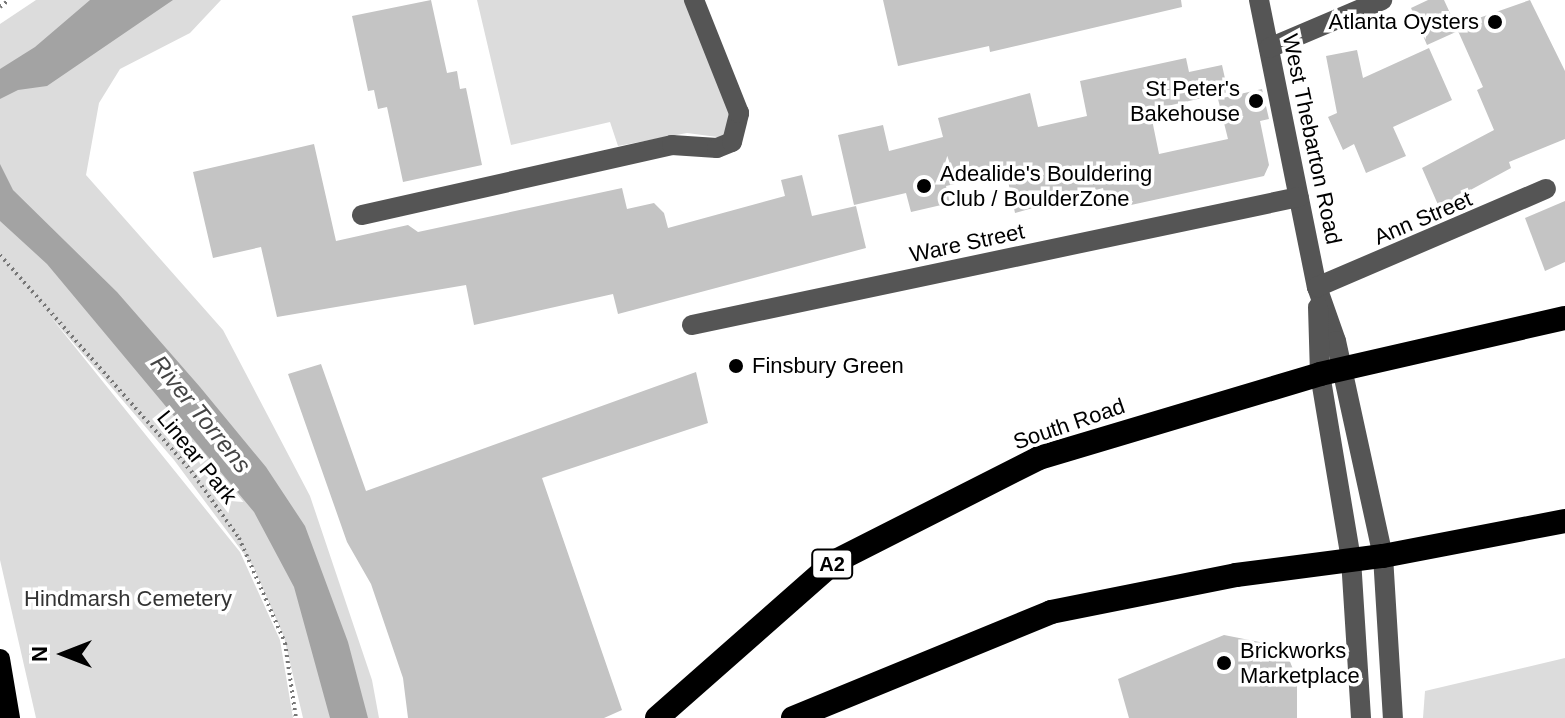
<!DOCTYPE html>
<style>
body{margin:0}
#map{position:relative;width:1565px;height:718px;overflow:hidden;background:#fff;font-family:Helvetica,sans-serif}
div>[style]{position:absolute}
[style*='--x']{left:calc(var(--x)*1px);top:calc(var(--y)*1px);width:calc(var(--w)*1px);rotate:calc(var(--a)*1deg)}
.green>*{inset:0;background:#dcdcdc}
.water>*{inset:0;background:#a3a3a3}
.building>*{inset:0;background:#c4c4c4}
.path>*{height:4px;margin-top:-2px;transform-origin:0;background:repeating-linear-gradient(90deg,#777 0 2px,transparent 0 6px)}
.minor>*{height:20px;margin:-10px;padding:0 10px;transform-origin:10px;border-radius:10px;background:#555}
.major>*{height:20px;margin:-10px;padding:0 10px;transform-origin:10px;border-radius:10px;background:#000}
.highway>*{height:24px;margin:-12px;padding:0 12px;transform-origin:12px;border-radius:12px;background:#000}
.dots>*{width:22px;height:22px;translate:-50% -50%;box-sizing:border-box;border:4px solid #fff;border-radius:50%}
span{translate:-50% -50%;white-space:nowrap;text-align:center;line-height:1.15;-webkit-text-stroke:7px #fff;paint-order:stroke}
.shield-label span{padding:2px 6px;background:#fff;border:2px solid;border-radius:6px;-webkit-text-stroke-width:0}
.shield-label{font-size:20px;color:#000;font-weight:700}
.poi-label{font-size:22px;color:#000}
.right{translate:-100% -50%;text-align:right}
.left{translate:0 -50%;text-align:left}
.street-label{font-size:22px;color:#000}
.park-label{font-size:22px;color:#333}
.water-label{font-size:24px;color:#444;font-style:italic}
.north{position:absolute;left:24px;top:614px;width:80px;height:80px;-webkit-text-stroke:6px #fff;paint-order:stroke;rotate:270deg;font-size:22px;font-weight:700;line-height:32px;text-align:center;color:#000}
.north::after{content:'';display:block;margin:auto;width:28px;height:36px;background:#000;clip-path:polygon(50% 0,100% 100%,50% 72%,0 100%)}
</style>
<div id="map">
<div class="green">
<div style="clip-path:polygon(36px 0,221px 0,190px 33px,120px 69px,99px 103px,86px 175px,223px 330px,310px 496px,372px 680px,379px 718px,303px 718px,284px 637px,253px 566px,174px 460px,50px 316px,240px 552px,280px 640px,293px 718px,36px 718px,0 560px,0 24px)"></div>
<div style="clip-path:polygon(477px 0,685px 0,731px 108px,725px 138px,687px 133px,618px 146px,610px 122px,511px 145px)"></div>
<div style="clip-path:polygon(1565px 658px,1565px 718px,1423px 718px,1425px 691px)"></div>
</div>
<div class="water">
<div style="clip-path:polygon(90px 0,173px 0,47px 86px,18px 90px,0 99px,0 69px,35px 47px)"></div>
<div style="clip-path:polygon(0 164px,13px 190px,117px 292px,200px 387px,266px 467px,305px 526px,348px 642px,368px 718px,330px 718px,294px 587px,254px 512px,47px 264px,0 221px)"></div>
</div>
<div class="building">
<div style="clip-path:polygon(431px 0,447px 73px,457px 71px,460px 89px,466px 88px,482px 165px,403px 182px,387px 107px,378px 109px,374px 90px,368px 91px,352px 16px)"></div>
<div style="clip-path:polygon(883px 0,1181px 0,1182px 7px,990px 52px,989px 46px,898px 66px)"></div>
<div style="clip-path:polygon(1428px 0,1444px 0,1456px 26px,1530px 0,1565px 71px,1565px 139px,1509px 162px,1511px 168px,1439px 207px,1422px 168px,1494px 130px,1477px 90px,1483px 87px,1458px 31px,1427px 45px,1411px 8px)"></div>
<div style="clip-path:polygon(1429px 48px,1452px 100px,1393px 127px,1406px 156px,1366px 173px,1354px 144px,1343px 150px,1328px 117px,1337px 113px,1326px 56px,1357px 50px,1363px 78px)"></div>
<div style="clip-path:polygon(1186px 58px,1189px 72px,1222px 65px,1228px 92px,1150px 110px,1159px 154px,1228px 139px,1218px 99px,1262px 89px,1269px 119px,1260px 121px,1269px 165px,1264px 176px,1108px 210px,1103px 188px,1015px 213px,1006px 172px,946px 186px,950px 203px,911px 212px,906px 193px,854px 205px,838px 135px,883px 125px,889px 151px,943px 137px,938px 118px,1030px 93px,1038px 127px,1087px 116px,1080px 81px)"></div>
<div style="clip-path:polygon(314px 144px,336px 241px,408px 225px,418px 232px,622px 188px,627px 209px,654px 203px,664px 213px,668px 228px,785px 196px,781px 180px,802px 175px,812px 216px,856px 206px,866px 248px,618px 314px,613px 294px,474px 325px,466px 285px,277px 317px,261px 247px,213px 258px,193px 172px)"></div>
<div style="clip-path:polygon(1565px 201px,1565px 262px,1545px 271px,1525px 218px)"></div>
<div style="clip-path:polygon(321px 364px,366px 491px,696px 372px,708px 423px,542px 478px,622px 710px,604px 718px,408px 718px,403px 678px,371px 584px,347px 542px,288px 374px)"></div>
<div style="clip-path:polygon(1224px 635px,1284px 647px,1297px 679px,1297px 718px,1129px 718px,1118px 679px)"></div>
</div>
<div class="path">
<div style="--x:0;--y:7;--w:11;--a:-38"></div>
<div style="--x:0;--y:255;--w:288;--a:48.5"></div>
<div style="--x:191;--y:471;--w:82;--a:54.4"></div>
<div style="--x:239;--y:538;--w:115;--a:66.3"></div>
<div style="--x:285;--y:643;--w:76;--a:81.7"></div>
</div>
<div class="minor">
<div style="--x:1259;--y:0;--w:293;--a:78.6"></div>
<div style="--x:1317;--y:287;--w:57;--a:70.6"></div>
<div style="--x:1336;--y:341;--w:220;--a:77.7"></div>
<div style="--x:1383;--y:556;--w:162;--a:86.5"></div>
<div style="--x:1269;--y:48;--w:123;--a:-23"></div>
<div style="--x:362;--y:215;--w:318;--a:-12.7"></div>
<div style="--x:672;--y:145;--w:45;--a:3.8"></div>
<div style="--x:717;--y:148;--w:16;--a:-22"></div>
<div style="--x:732;--y:142;--w:30;--a:-76"></div>
<div style="--x:739;--y:113;--w:122;--a:-111.7"></div>
<div style="--x:1317;--y:287;--w:249;--a:-23.2"></div>
<div style="--x:1318;--y:307;--w:67;--a:88.3"></div>
<div style="--x:1320;--y:374;--w:188;--a:80.5"></div>
<div style="--x:1351;--y:559;--w:159;--a:86.4"></div>
<div style="--x:692;--y:325;--w:620;--a:-11.91"></div>
</div>
<div class="major">
<div style="--x:0;--y:659;--w:60;--a:80.4"></div>
</div>
<div class="highway">
<div style="--x:657;--y:718;--w:236;--a:-41.4"></div>
<div style="--x:834;--y:562;--w:230;--a:-26.9"></div>
<div style="--x:1039;--y:458;--w:293;--a:-16.6"></div>
<div style="--x:1320;--y:374;--w:251;--a:-12.9"></div>
<div style="--x:793;--y:718;--w:279;--a:-22.3"></div>
<div style="--x:1051;--y:612;--w:189;--a:-11.3"></div>
<div style="--x:1236;--y:575;--w:148;--a:-7.4"></div>
<div style="--x:1383;--y:556;--w:185;--a:-10.9"></div>
</div>
<div class="dots">
<div style="left:1495px;top:22px;background:#000"></div>
<div style="left:1256px;top:101px;background:#000"></div>
<div style="left:924px;top:186px;background:#000"></div>
<div style="left:736px;top:366px;background:#000"></div>
<div style="left:1224px;top:663px;background:#000"></div>
</div>
<div class="shield-label">
<span style="left:832px;top:564px">A2</span>
</div>
<div class="poi-label">
<span class="right" style="left:1479px;top:22px">Atlanta Oysters</span>
<span class="right" style="left:1240px;top:101px">St Peter's<br>Bakehouse</span>
<span class="left" style="left:940px;top:186px">Adealide's Bouldering<br>Club / BoulderZone</span>
<span class="left" style="left:752px;top:366px">Finsbury Green</span>
<span class="left" style="left:1240px;top:663px">Brickworks<br>Marketplace</span>
</div>
<div class="street-label">
<span style="left:1312px;top:139px;rotate:78deg">West Thebarton Road</span>
<span style="left:1423px;top:218px;rotate:-23deg">Ann Street</span>
<span style="left:967px;top:243px;rotate:-12deg">Ware Street</span>
<span style="left:1069px;top:424px;rotate:-19deg">South Road</span>
<span style="left:197px;top:457px;rotate:51deg">Linear Park</span>
</div>
<div class="park-label">
<span style="left:128px;top:599px">Hindmarsh Cemetery</span>
</div>
<div class="water-label">
<span style="left:201px;top:414px;rotate:51deg">River Torrens</span>
</div>
<div class="north">N</div>
</div>
